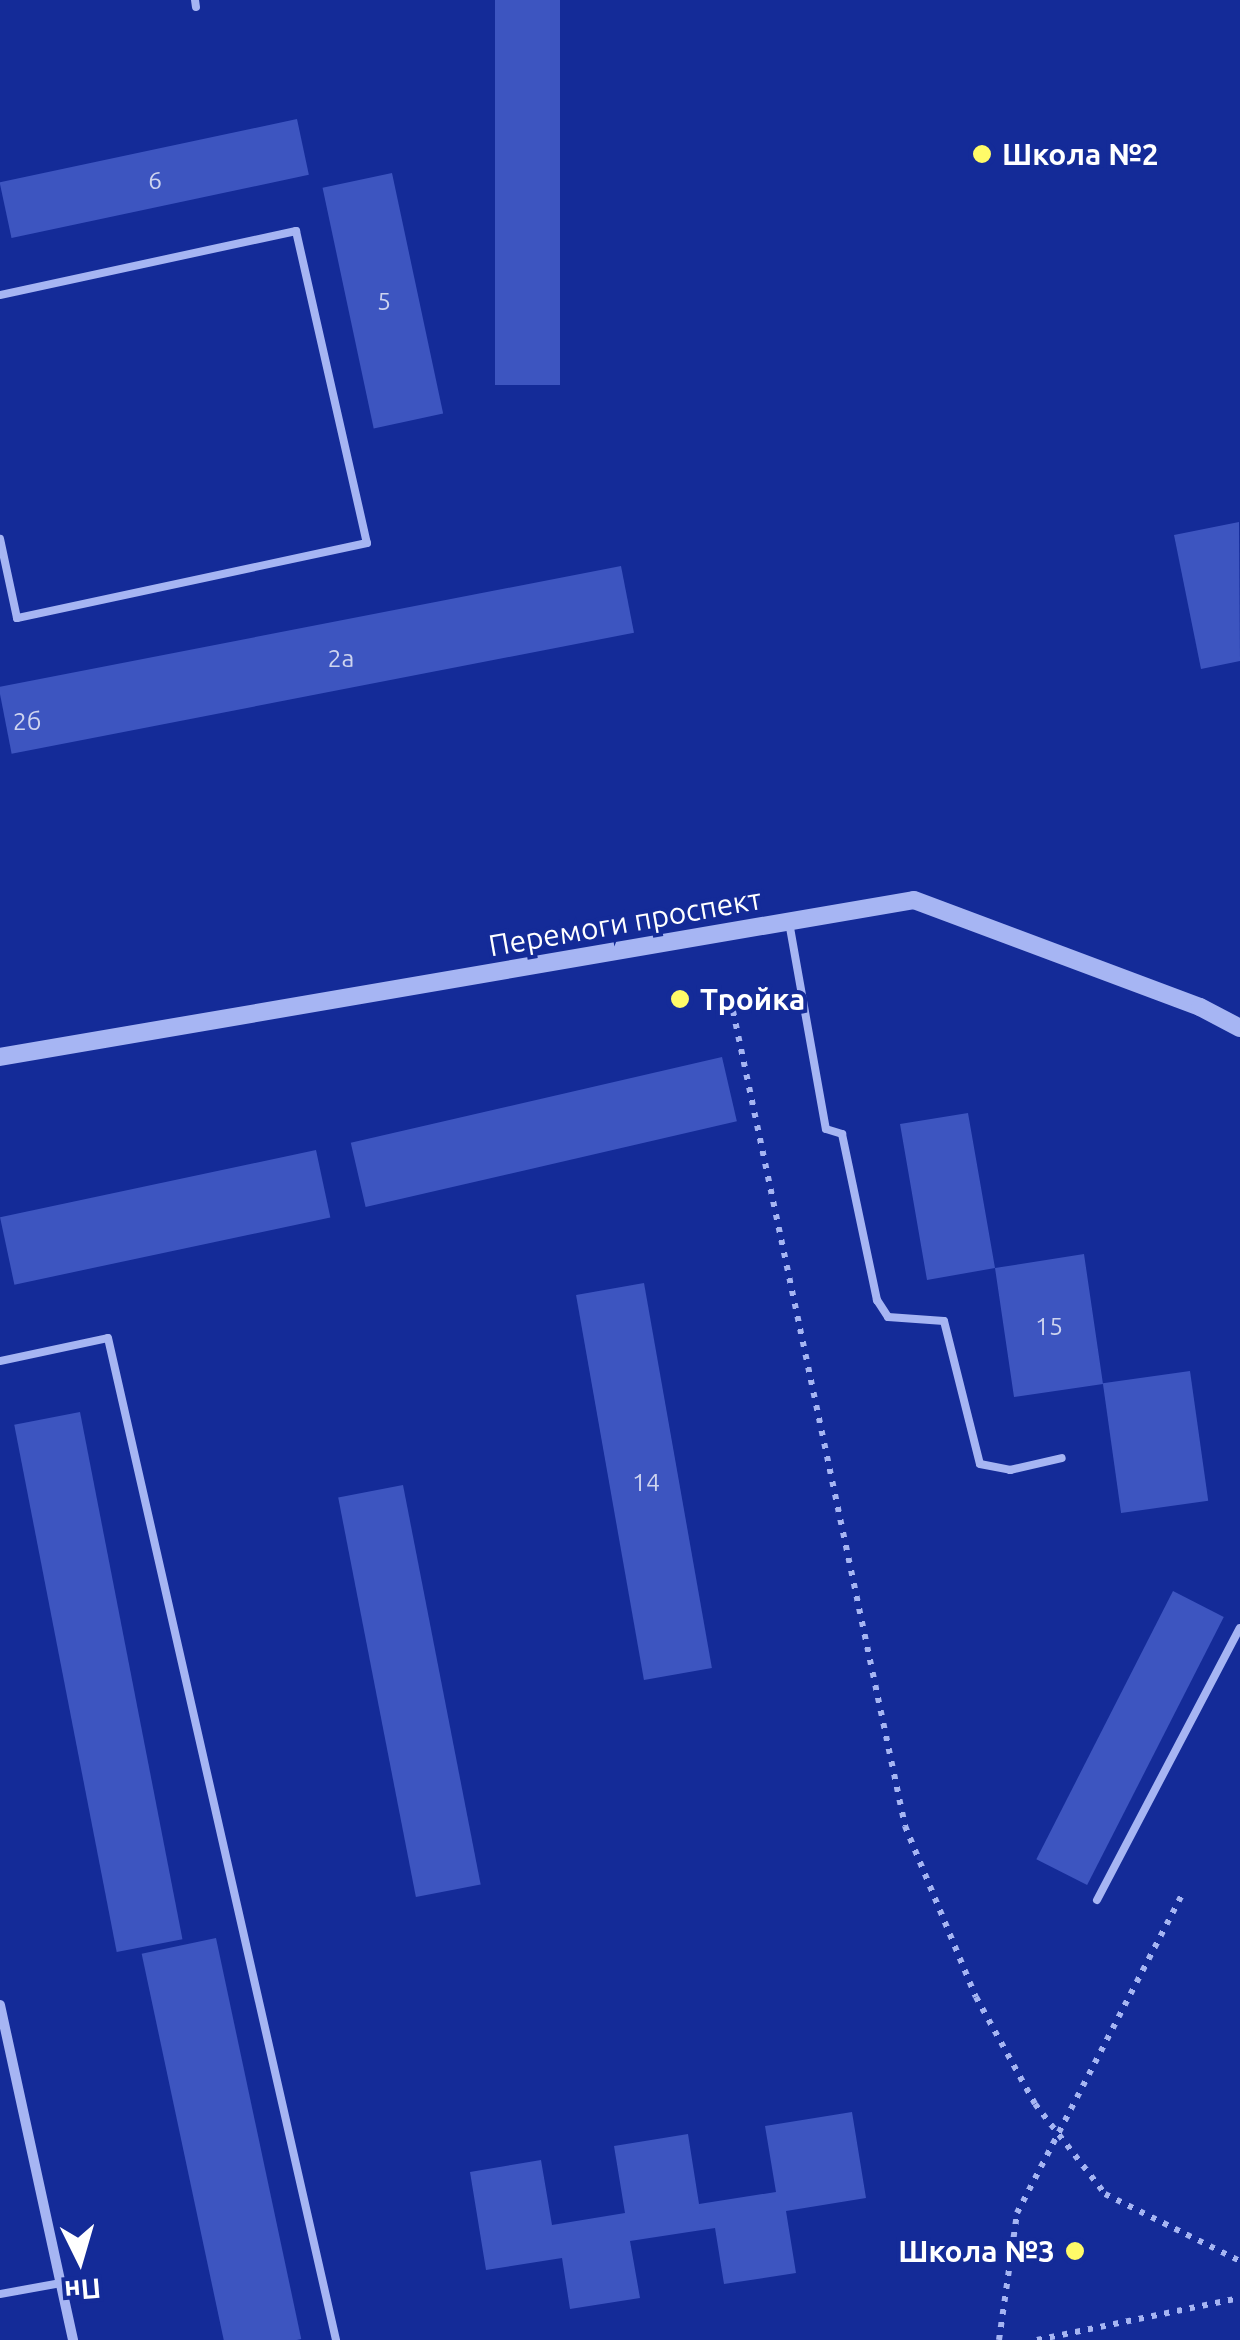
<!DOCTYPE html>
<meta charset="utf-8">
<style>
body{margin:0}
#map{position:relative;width:1240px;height:2340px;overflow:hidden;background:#142b98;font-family:Ubuntu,sans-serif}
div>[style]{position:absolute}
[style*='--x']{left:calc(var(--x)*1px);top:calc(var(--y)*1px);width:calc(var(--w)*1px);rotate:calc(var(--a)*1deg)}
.building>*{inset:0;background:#3d55c0;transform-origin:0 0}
.path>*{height:6px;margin-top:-3px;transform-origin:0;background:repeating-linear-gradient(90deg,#a6b5f3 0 5px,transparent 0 13px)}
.service>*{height:8px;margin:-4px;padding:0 4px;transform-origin:4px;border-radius:4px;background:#a6b5f3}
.minor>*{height:10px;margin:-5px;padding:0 5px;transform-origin:5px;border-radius:5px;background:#a6b5f3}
.tertiary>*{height:18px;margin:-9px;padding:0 9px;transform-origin:9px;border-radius:9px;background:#a6b5f3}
.dots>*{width:28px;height:28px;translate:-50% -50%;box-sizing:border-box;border:5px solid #142b98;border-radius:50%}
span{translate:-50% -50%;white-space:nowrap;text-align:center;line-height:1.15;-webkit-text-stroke:8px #142b98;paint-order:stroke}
.number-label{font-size:25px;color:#ced4ef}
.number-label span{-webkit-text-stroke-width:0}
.poi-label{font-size:30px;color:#fff;font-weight:700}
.left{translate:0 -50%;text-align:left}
.right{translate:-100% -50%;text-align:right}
.street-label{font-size:30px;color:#fff}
.north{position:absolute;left:30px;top:2210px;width:100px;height:100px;-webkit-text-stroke:8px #142b98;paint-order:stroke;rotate:175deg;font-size:28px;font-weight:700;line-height:40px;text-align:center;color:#fff}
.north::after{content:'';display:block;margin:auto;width:35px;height:45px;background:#fff;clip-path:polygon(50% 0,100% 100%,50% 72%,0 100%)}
</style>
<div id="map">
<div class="building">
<div style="left:495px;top:0;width:65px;height:385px"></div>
<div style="left:297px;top:119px;width:57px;height:304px;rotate:78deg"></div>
<div style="left:392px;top:173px;width:246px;height:71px;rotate:78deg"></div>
<div style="clip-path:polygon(1239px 522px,1240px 661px,1201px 669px,1174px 535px)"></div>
<div style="left:621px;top:566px;width:68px;height:634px;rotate:79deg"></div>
<div style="left:722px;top:1057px;width:66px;height:381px;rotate:77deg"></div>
<div style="clip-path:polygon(968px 1113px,995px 1268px,1084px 1254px,1103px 1384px,1014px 1397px,995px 1268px,927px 1280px,900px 1124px)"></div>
<div style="left:316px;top:1150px;width:69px;height:323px;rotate:78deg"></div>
<div style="left:644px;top:1283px;width:391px;height:69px;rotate:80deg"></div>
<div style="left:1190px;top:1371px;width:131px;height:88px;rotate:82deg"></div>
<div style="left:80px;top:1412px;width:537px;height:67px;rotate:79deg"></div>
<div style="left:403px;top:1485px;width:407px;height:66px;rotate:79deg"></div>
<div style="left:1173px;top:1591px;width:57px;height:301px;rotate:27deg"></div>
<div style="left:216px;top:1938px;width:410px;height:76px;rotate:78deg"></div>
<div style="clip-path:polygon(852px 2112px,866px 2198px,786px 2211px,796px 2273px,724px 2284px,715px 2228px,630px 2241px,640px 2298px,570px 2309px,562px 2258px,486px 2270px,470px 2172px,541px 2160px,552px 2225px,625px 2213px,614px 2146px,688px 2134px,699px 2204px,776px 2192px,765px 2126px)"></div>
</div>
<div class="path">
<div style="--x:733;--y:1011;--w:833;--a:78.08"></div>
<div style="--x:905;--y:1826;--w:185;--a:67.5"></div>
<div style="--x:976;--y:1997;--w:122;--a:61.1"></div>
<div style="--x:1035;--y:2104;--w:114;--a:52.1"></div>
<div style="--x:1105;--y:2194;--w:151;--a:26.4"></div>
<div style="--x:999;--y:2340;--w:128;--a:-81.9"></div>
<div style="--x:1017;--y:2213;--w:358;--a:-62.6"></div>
<div style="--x:1037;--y:2340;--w:207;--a:-11.7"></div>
</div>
<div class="service">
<div style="--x:195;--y:0;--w:7;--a:82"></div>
<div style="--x:0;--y:295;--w:303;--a:-12.2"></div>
<div style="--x:296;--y:231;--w:320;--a:77.2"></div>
<div style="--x:367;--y:543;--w:358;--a:167.9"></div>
<div style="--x:17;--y:618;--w:81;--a:-102.1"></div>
<div style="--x:789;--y:922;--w:210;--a:79.9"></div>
<div style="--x:826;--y:1129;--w:17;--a:17"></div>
<div style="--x:842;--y:1134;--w:170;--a:78.1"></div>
<div style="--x:877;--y:1300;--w:20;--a:57"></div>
<div style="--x:888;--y:1317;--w:56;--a:4.1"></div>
<div style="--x:944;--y:1321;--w:147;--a:75.9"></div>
<div style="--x:980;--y:1464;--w:31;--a:11"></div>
<div style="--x:1010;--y:1470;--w:53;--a:-13"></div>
<div style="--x:0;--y:1361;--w:110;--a:-12"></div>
<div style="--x:108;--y:1338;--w:1028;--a:77.18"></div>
<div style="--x:1097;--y:1900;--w:307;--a:-62.3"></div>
<div style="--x:0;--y:2294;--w:62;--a:-10.2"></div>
</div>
<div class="minor">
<div style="--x:0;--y:2005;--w:343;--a:77.7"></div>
</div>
<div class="tertiary">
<div style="--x:0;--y:1057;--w:927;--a:-9.75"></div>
<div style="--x:914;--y:900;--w:305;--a:20.5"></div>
<div style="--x:1200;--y:1007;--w:45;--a:27.7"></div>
</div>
<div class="dots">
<div style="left:982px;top:154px;background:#fffb68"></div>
<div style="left:680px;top:999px;background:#fffb68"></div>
<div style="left:1075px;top:2251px;background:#fffb68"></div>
</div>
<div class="number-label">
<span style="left:155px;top:180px">6</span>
<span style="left:384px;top:301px">5</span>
<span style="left:341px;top:658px">2а</span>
<span style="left:27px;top:721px">2б</span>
<span style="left:1049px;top:1326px">15</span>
<span style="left:646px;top:1482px">14</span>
</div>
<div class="poi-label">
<span class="left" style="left:1002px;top:154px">Школа №2</span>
<span class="left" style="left:700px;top:999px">Тройка</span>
<span class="right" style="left:1055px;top:2251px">Школа №3</span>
</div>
<div class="street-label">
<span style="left:625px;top:922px;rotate:-10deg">Перемоги проспект</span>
</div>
<div class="north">Пн</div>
</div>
